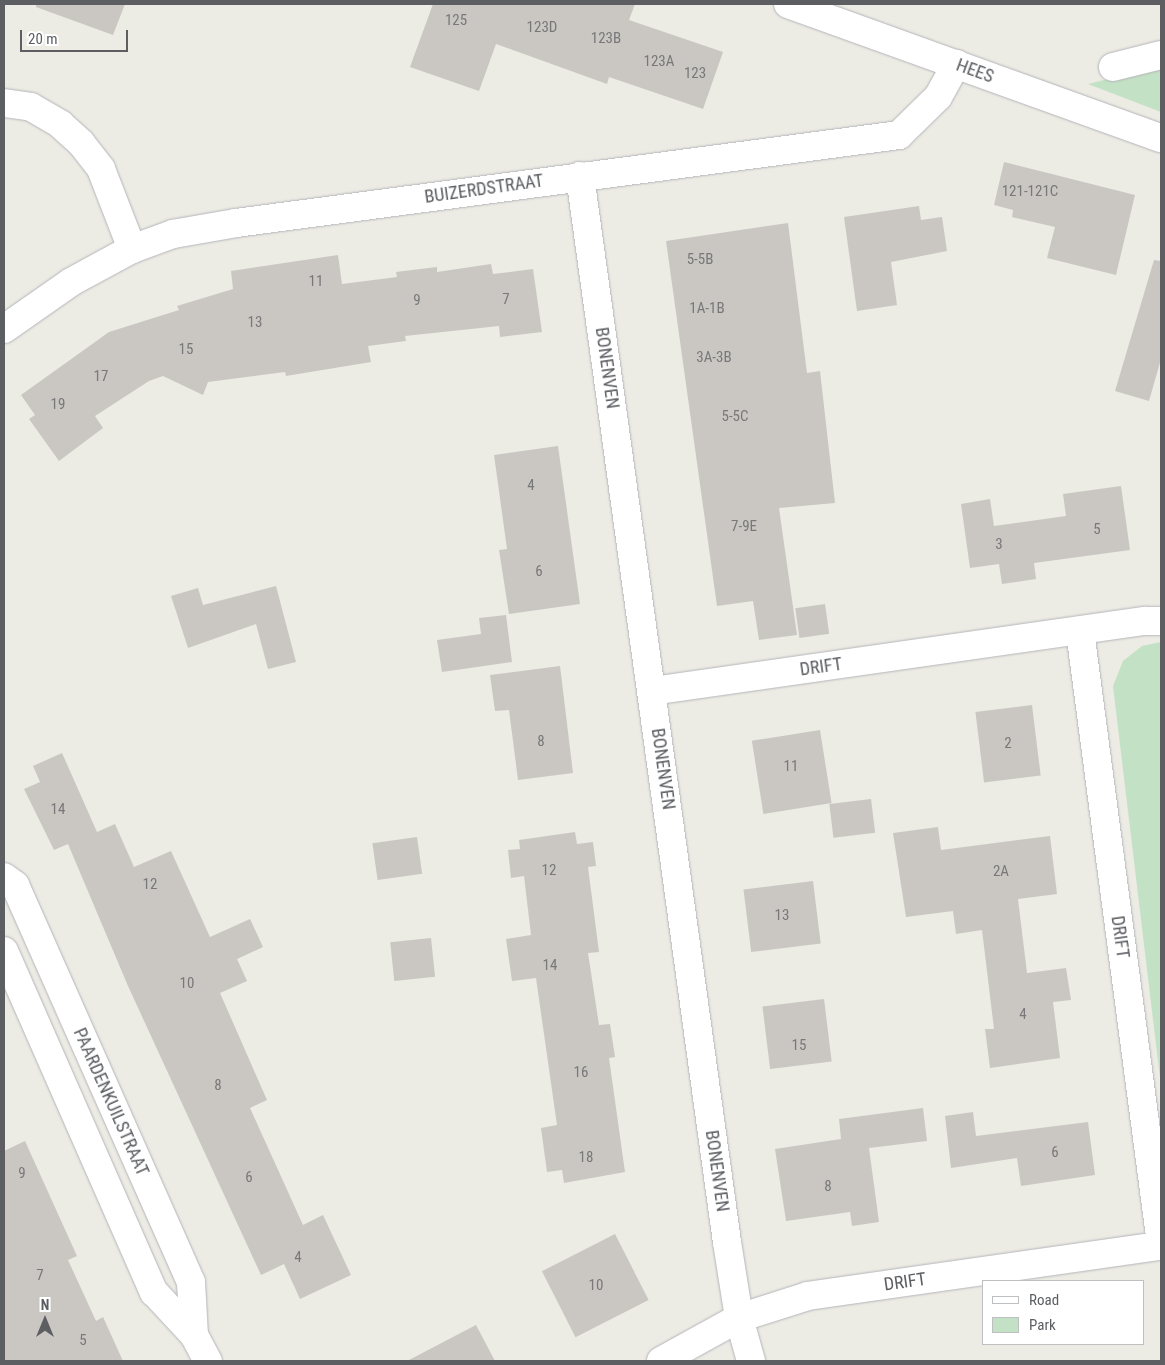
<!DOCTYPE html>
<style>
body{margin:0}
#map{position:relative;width:1165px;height:1365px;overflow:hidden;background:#ecebe4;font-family:"Roboto Condensed",sans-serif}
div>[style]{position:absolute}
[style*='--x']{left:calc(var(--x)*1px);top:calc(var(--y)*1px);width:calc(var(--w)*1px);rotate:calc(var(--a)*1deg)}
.green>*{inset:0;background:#c3e1c4}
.building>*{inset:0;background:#cac7c2;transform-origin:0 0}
.roads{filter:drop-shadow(0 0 1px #b4b5b9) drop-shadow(0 0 1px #b4b5b9)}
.minor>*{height:28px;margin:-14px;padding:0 14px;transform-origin:14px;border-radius:14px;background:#fff}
span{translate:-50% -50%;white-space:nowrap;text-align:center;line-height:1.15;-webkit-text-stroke:4px #fff;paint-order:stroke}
.number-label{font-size:15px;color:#78787a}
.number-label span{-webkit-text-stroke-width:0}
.street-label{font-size:18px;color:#5c5e62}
.frame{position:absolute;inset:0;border:5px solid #5c5e62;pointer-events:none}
.legend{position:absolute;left:982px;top:1280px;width:162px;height:65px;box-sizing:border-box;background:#fff;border:1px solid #bebfc0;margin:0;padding:6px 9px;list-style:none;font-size:15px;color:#5c5e62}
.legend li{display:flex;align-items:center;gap:10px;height:25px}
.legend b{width:25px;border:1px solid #bebfc0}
.north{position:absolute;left:20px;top:1295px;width:50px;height:50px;-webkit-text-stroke:4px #fff;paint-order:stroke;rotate:0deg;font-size:14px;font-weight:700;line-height:20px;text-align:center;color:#5c5e62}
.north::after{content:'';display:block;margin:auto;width:18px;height:22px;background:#5c5e62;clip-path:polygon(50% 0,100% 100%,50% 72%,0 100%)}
.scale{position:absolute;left:20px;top:30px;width:108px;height:22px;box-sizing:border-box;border:2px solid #5c5e62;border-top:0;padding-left:6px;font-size:15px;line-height:18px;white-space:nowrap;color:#5c5e62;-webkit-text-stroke:4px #fff;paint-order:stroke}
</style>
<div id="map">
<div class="green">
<div style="clip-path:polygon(1161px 66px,1161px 112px,1088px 84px)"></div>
<div style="clip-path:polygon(1161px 642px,1161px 1086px,1113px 686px,1123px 661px,1142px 646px)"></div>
</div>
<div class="building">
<div style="clip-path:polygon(36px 4px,125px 4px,113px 35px,36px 7px)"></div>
<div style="clip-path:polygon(433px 4px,635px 4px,629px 20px,723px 52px,703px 109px,609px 77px,607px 84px,496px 44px,479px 91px,410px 67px)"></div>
<div style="clip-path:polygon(1004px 162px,1135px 195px,1116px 275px,1047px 258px,1055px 227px,1012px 217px,1013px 210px,994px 205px)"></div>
<div style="clip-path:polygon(919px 206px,921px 220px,942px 217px,947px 251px,891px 262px,897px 305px,857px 311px,844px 217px)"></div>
<div style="clip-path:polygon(788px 223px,807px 373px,820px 371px,835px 503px,779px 508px,797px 635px,759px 640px,753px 601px,717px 606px,666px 241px)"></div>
<div style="clip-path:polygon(338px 255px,342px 284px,397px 277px,396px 272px,437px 267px,437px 272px,491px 264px,493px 274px,533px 269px,542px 332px,500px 337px,499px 326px,405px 336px,406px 341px,368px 346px,371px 362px,286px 376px,285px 372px,208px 382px,203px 395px,163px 376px,149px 381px,95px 416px,103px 428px,59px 461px,29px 419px,35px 415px,21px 395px,109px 332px,179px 310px,177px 306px,233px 289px,231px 271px)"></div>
<div style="clip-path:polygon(1154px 260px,1161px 261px,1161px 359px,1149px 401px,1115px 391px)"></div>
<div style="clip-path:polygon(558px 446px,580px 604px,509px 614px,499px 550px,507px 549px,494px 455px)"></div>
<div style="clip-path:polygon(1121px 486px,1130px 550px,1034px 563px,1036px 579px,1002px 584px,999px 564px,970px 568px,961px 504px,990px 499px,994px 526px,1066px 516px,1063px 494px)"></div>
<div style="clip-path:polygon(276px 586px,296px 662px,268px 669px,256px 624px,188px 648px,171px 596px,198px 588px,203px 605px)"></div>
<div style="left:825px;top:604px;width:30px;height:30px;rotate:82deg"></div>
<div style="clip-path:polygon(506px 615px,512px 662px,442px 672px,437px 640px,481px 634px,479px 618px)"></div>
<div style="clip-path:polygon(560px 666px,573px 773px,518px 780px,509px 710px,495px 711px,490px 675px)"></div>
<div style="left:1032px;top:705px;width:71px;height:57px;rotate:83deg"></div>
<div style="left:820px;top:730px;width:74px;height:69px;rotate:81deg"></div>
<div style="clip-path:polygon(62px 753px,97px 832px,115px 824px,134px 867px,171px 851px,210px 937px,250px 919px,263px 947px,237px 959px,247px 981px,220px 993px,267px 1100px,250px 1108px,303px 1225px,323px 1215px,351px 1275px,300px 1299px,284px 1264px,261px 1275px,128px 986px,68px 844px,54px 850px,24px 789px,40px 782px,33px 766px)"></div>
<div style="left:871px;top:799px;width:34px;height:42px;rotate:83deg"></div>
<div style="clip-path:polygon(938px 827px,941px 850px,1050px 836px,1057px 894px,1018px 899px,1027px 973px,1066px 968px,1071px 1000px,1053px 1002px,1060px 1058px,990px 1068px,985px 1029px,994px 1029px,982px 930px,956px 934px,953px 911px,906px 917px,893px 833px)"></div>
<div style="clip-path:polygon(575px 832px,577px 844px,593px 842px,596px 866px,588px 867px,599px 952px,588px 953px,599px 1025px,610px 1024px,615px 1057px,609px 1058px,625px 1172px,564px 1183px,562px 1170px,547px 1172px,541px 1128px,557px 1125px,536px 978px,512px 981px,506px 939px,531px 935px,524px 876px,511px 878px,508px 850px,520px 849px,519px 840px)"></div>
<div style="left:417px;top:837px;width:37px;height:45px;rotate:82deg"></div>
<div style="left:813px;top:881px;width:63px;height:70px;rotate:83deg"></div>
<div style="left:431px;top:938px;width:39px;height:41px;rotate:84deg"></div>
<div style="left:824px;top:999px;width:63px;height:62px;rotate:83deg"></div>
<div style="clip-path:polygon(923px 1108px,927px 1141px,869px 1148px,879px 1222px,852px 1226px,850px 1212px,786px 1221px,775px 1149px,841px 1139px,839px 1119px)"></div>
<div style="clip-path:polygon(973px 1112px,976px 1136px,1088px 1122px,1095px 1175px,1021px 1186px,1017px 1158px,951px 1168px,945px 1116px)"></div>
<div style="clip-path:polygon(25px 1141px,77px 1256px,68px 1260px,96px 1321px,103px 1317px,123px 1361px,4px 1361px,4px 1151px)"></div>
<div style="left:615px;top:1234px;width:74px;height:82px;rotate:63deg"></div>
<div style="clip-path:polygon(476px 1325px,495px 1361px,407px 1361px)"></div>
</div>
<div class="roads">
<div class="minor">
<div style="--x:788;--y:4;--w:396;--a:19.8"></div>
<div style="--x:1113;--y:67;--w:49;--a:-14"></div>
<div style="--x:4;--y:103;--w:27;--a:8"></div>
<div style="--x:31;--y:107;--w:34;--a:30"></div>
<div style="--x:60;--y:124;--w:28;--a:42"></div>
<div style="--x:81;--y:143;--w:33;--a:52"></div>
<div style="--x:101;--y:169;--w:86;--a:68.8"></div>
<div style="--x:580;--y:176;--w:1076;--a:82.15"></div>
<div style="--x:727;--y:1242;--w:77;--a:81"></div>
<div style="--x:739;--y:1318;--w:45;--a:74.4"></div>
<div style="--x:4;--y:329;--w:82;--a:-35"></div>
<div style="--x:71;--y:282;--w:69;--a:-28.4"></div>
<div style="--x:132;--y:249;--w:44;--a:-20.1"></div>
<div style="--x:173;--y:234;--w:64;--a:-9.9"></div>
<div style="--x:236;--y:223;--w:669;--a:-7.56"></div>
<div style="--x:899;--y:135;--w:54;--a:-44.3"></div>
<div style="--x:938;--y:97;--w:38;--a:-61"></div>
<div style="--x:1080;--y:631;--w:618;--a:82.47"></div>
<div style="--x:652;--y:691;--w:499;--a:-8.1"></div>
<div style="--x:1146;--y:621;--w:15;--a:0"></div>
<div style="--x:4;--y:877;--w:14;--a:36"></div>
<div style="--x:15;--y:885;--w:434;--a:66.1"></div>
<div style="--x:191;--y:1282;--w:53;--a:86.8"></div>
<div style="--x:4;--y:951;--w:373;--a:66.3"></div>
<div style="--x:154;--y:1292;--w:59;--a:47.1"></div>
<div style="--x:194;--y:1335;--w:30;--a:62"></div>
<div style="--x:661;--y:1361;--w:89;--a:-28.9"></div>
<div style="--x:739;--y:1318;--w:72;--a:-17.7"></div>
<div style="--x:808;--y:1296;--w:357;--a:-8.1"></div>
</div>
</div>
<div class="number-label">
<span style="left:456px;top:21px">125</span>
<span style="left:542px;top:28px">123D</span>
<span style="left:606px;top:39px">123B</span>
<span style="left:659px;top:62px">123A</span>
<span style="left:695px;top:74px">123</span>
<span style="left:1030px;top:192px">121-121C</span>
<span style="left:700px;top:260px">5-5B</span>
<span style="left:316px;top:282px">11</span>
<span style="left:506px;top:300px">7</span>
<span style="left:417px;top:301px">9</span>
<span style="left:707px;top:309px">1A-1B</span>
<span style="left:255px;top:323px">13</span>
<span style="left:186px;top:350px">15</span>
<span style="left:714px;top:358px">3A-3B</span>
<span style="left:101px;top:377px">17</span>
<span style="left:58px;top:405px">19</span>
<span style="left:735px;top:417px">5-5C</span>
<span style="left:531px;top:486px">4</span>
<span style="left:744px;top:527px">7-9E</span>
<span style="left:1097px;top:530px">5</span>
<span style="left:999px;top:545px">3</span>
<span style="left:539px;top:572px">6</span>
<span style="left:541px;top:742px">8</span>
<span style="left:1008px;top:744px">2</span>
<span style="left:791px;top:767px">11</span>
<span style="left:58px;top:810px">14</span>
<span style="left:549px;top:871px">12</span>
<span style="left:1001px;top:872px">2A</span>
<span style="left:150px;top:885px">12</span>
<span style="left:782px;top:916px">13</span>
<span style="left:550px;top:966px">14</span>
<span style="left:187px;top:984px">10</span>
<span style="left:1023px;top:1015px">4</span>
<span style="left:799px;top:1046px">15</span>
<span style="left:581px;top:1073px">16</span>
<span style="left:218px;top:1086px">8</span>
<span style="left:1055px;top:1153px">6</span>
<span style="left:586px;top:1158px">18</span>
<span style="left:22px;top:1174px">9</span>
<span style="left:249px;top:1178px">6</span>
<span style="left:828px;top:1187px">8</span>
<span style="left:298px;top:1258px">4</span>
<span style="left:40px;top:1276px">7</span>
<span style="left:596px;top:1286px">10</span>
<span style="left:83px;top:1341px">5</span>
</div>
<div class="street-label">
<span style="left:975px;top:71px;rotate:20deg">HEES</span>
<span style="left:484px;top:189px;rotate:-8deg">BUIZERDSTRAAT</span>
<span style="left:607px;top:368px;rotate:82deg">BONENVEN</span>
<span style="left:821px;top:667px;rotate:-8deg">DRIFT</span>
<span style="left:663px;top:769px;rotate:82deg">BONENVEN</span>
<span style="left:1120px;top:937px;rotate:82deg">DRIFT</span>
<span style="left:111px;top:1102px;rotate:66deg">PAARDENKUILSTRAAT</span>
<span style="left:717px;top:1171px;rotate:82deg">BONENVEN</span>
<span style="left:905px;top:1282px;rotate:-8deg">DRIFT</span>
</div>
<div class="frame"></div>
<ul class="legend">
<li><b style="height:6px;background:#fff"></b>Road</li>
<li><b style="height:14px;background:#c3e1c4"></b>Park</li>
</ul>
<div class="north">N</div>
<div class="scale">20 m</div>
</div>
